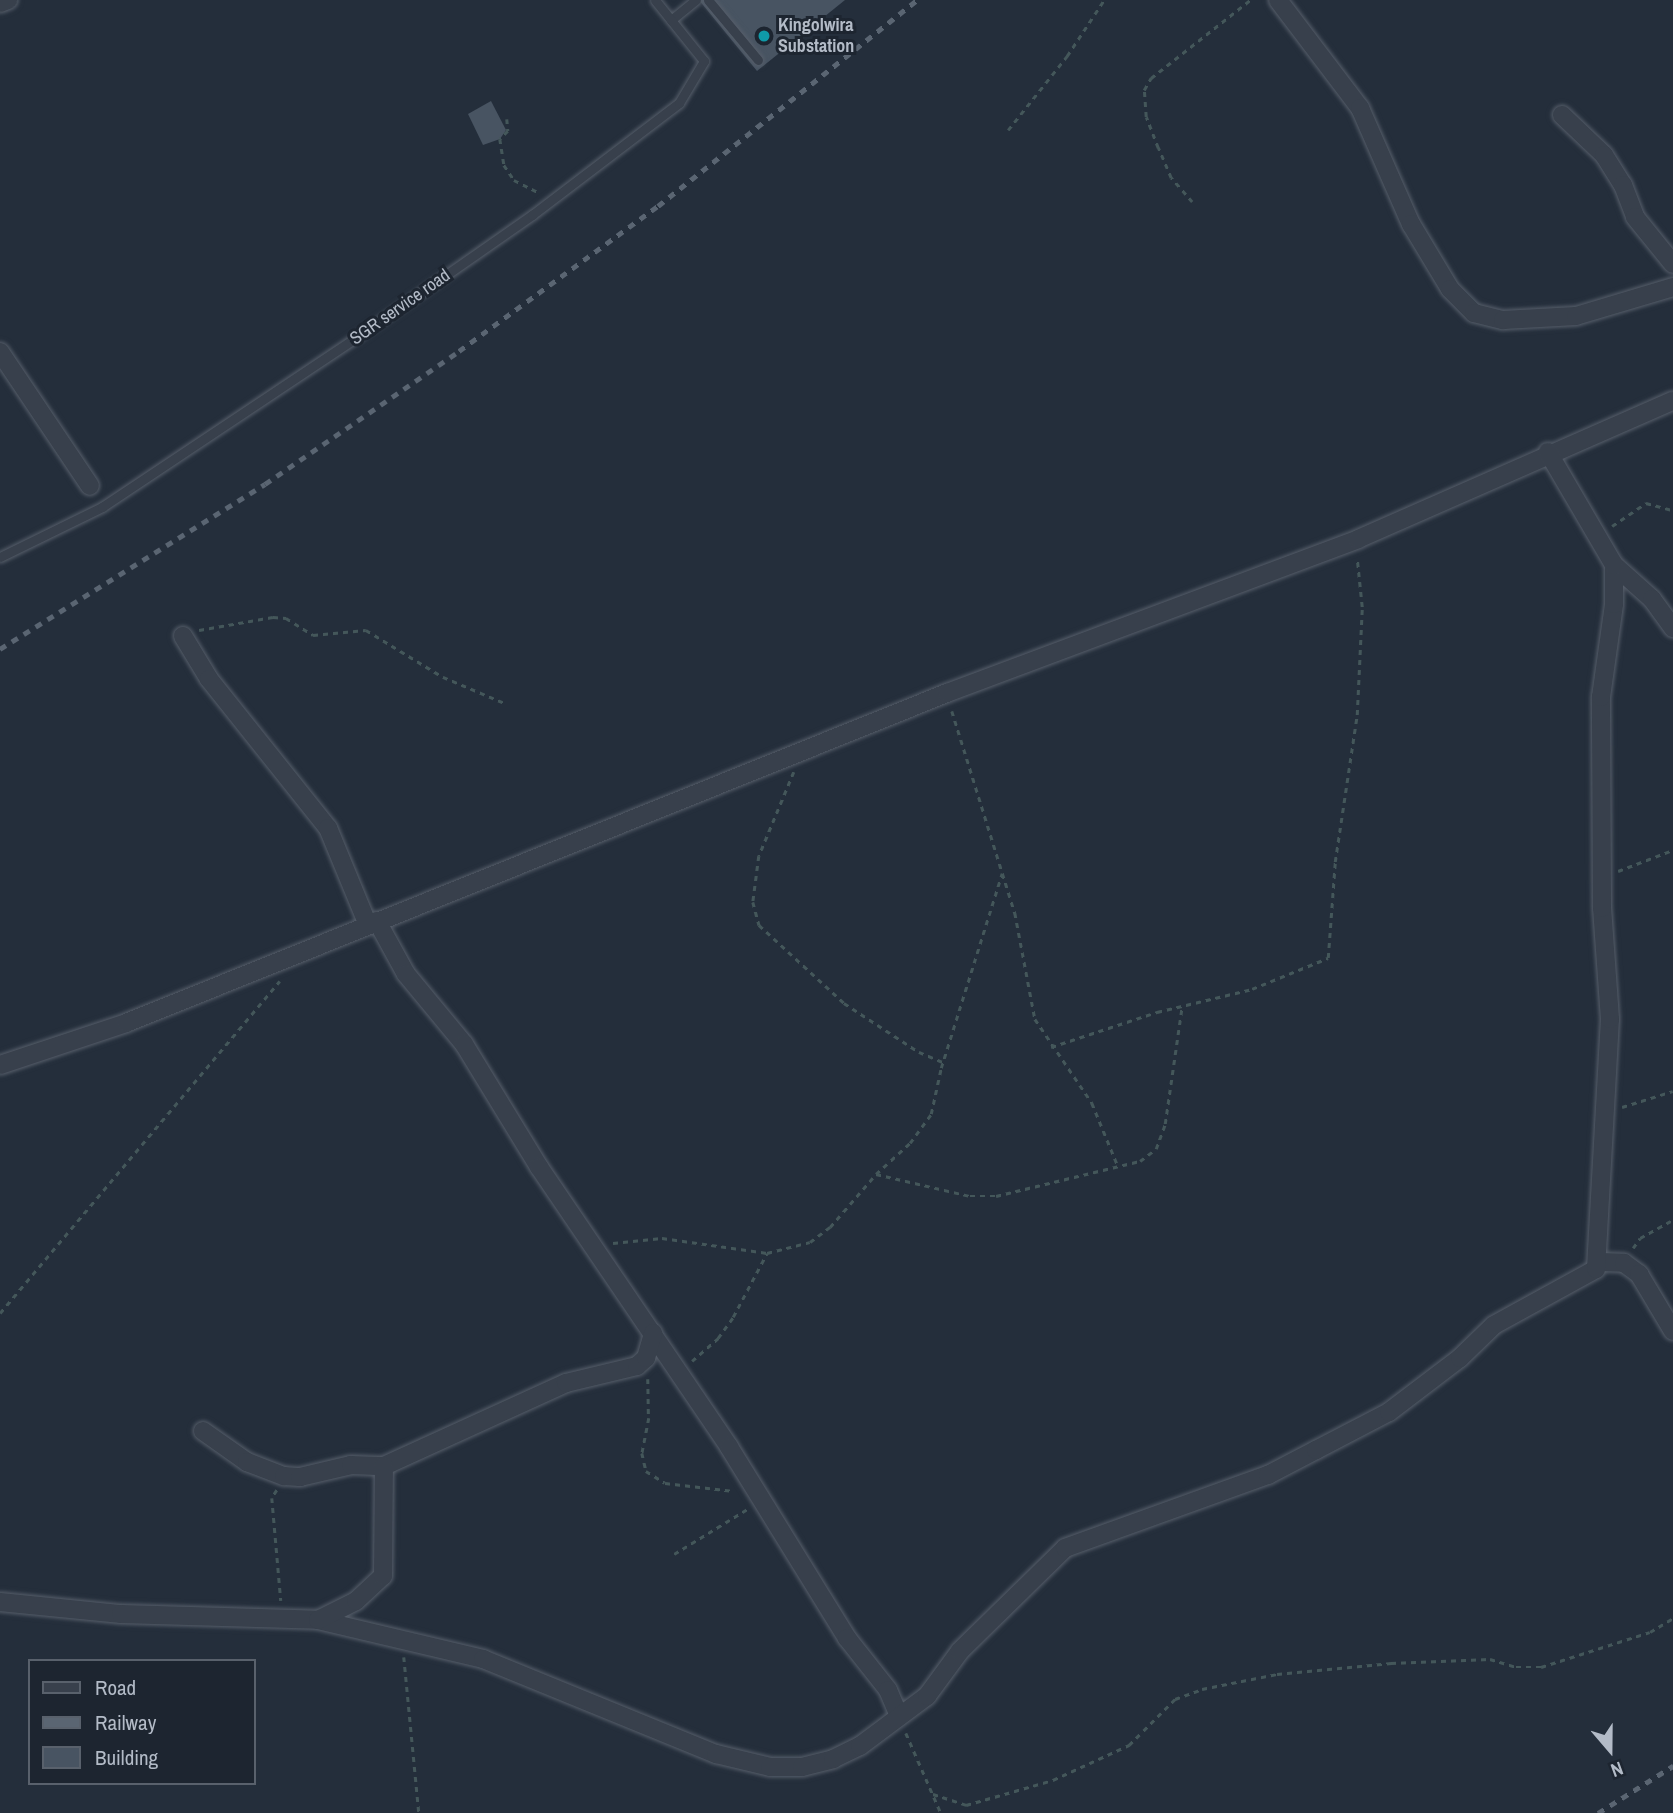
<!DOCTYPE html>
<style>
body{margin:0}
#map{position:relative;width:1673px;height:1813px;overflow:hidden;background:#242e3b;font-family:"Archivo Narrow",sans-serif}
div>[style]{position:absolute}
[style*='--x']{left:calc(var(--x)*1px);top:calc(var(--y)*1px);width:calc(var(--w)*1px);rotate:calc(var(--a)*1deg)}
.building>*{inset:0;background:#485462}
.path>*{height:2.5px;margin-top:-1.25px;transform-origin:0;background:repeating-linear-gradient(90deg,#44575a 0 5px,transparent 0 10px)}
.roads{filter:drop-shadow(0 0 2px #565e6a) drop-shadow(0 0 2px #565e6a)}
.service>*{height:9px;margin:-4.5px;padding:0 4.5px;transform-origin:4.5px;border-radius:4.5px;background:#38404c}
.minor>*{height:18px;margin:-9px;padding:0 9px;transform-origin:9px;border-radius:9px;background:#38404c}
.rail>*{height:5px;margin-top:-2.5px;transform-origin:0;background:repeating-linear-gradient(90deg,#5a6572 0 7px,transparent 0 14px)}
.dots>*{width:19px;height:19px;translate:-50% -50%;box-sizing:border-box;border:4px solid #1d2530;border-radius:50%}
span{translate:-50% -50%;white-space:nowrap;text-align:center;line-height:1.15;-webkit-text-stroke:6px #1d2530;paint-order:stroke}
.poi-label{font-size:18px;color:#b3bbc7;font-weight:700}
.left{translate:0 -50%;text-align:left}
.street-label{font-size:18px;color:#b3bbc7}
.legend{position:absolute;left:28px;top:1659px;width:228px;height:126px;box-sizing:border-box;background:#1d2530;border:2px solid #59616c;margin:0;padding:9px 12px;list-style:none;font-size:21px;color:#b3bbc7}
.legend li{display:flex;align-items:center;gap:14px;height:35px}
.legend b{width:35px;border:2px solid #59616c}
.north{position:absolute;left:1575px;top:1715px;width:70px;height:70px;-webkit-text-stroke:5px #1d2530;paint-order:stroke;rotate:160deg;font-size:19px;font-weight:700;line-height:28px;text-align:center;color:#b3bbc7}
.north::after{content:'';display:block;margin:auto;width:24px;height:32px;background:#b3bbc7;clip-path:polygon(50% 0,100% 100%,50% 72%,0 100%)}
</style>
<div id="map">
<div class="building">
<div style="clip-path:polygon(699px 0,845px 0,757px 71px)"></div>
<div style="clip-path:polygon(491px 101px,506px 130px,500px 139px,483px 145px,468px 114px)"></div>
</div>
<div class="path">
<div style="--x:507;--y:119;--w:12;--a:85"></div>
<div style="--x:508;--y:131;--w:11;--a:135"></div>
<div style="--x:500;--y:139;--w:26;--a:81"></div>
<div style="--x:504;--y:165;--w:18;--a:56"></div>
<div style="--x:514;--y:180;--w:28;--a:27"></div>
<div style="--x:1008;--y:130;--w:95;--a:-51.4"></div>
<div style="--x:1067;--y:56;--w:67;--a:-56.5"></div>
<div style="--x:1192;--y:202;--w:32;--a:-131"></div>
<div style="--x:1171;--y:178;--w:33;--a:-113"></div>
<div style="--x:1158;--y:148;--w:33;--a:-111"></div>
<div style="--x:1146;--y:117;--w:27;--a:-94"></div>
<div style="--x:1144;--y:90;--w:14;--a:-60"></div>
<div style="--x:1151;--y:78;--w:126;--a:-38.2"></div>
<div style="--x:1612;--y:526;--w:41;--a:-34.1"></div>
<div style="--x:1646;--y:503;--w:28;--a:15"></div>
<div style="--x:199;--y:630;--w:75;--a:-10"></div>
<div style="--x:273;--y:617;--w:13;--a:4"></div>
<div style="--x:286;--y:618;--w:32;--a:32"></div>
<div style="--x:313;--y:635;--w:53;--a:-5.4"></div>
<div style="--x:366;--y:630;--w:90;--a:31.4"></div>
<div style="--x:443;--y:677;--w:69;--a:22.9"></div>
<div style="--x:952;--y:711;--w:212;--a:72.7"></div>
<div style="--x:1015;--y:913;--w:108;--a:79.3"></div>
<div style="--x:1035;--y:1019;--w:102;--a:55.8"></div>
<div style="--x:1092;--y:1103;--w:68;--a:67.6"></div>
<div style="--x:794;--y:772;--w:91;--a:112.6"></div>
<div style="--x:759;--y:856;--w:46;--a:97.4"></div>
<div style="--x:753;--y:902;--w:24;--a:75"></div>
<div style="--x:759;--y:925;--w:115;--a:42.5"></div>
<div style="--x:844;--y:1003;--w:90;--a:33.2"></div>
<div style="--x:919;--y:1052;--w:26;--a:23"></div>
<div style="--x:1618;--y:871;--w:59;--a:-20.9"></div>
<div style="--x:1051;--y:1047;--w:112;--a:-18.3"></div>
<div style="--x:1157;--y:1012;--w:98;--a:-13.6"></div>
<div style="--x:1252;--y:989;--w:82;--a:-22.2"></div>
<div style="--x:1328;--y:958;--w:96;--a:-85.8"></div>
<div style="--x:1335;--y:862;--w:149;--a:-81.5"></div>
<div style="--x:1357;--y:715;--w:108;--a:-87.3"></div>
<div style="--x:1362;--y:607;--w:48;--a:-95.9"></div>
<div style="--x:1622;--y:1107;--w:53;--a:-17.4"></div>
<div style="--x:876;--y:1174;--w:97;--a:13.2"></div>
<div style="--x:970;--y:1196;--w:26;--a:0"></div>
<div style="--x:996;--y:1196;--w:148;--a:-13.7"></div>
<div style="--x:1140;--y:1161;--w:20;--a:-37"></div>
<div style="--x:1156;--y:1149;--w:27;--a:-70"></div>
<div style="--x:1165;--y:1124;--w:119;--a:-81.8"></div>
<div style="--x:613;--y:1243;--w:49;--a:-5.8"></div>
<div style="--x:662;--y:1238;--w:106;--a:8.1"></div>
<div style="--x:767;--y:1253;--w:44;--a:-14.3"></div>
<div style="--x:810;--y:1242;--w:25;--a:-37"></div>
<div style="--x:830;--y:1227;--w:70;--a:-49"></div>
<div style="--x:876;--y:1174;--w:46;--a:-42.4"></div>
<div style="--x:910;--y:1143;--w:36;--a:-54"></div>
<div style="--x:931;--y:1114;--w:47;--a:-77.7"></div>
<div style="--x:941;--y:1068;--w:204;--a:-72.6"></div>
<div style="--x:1633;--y:1248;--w:12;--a:-55"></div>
<div style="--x:1640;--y:1238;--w:38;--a:-29"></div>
<div style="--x:0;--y:1313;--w:434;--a:-49.9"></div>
<div style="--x:692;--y:1361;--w:35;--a:-41"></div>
<div style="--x:718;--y:1338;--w:26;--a:-54"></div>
<div style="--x:733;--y:1317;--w:72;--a:-62"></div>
<div style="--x:648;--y:1379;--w:39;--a:89"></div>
<div style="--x:649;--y:1418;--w:36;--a:101"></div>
<div style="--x:642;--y:1453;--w:18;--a:77"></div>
<div style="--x:646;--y:1471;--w:22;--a:32"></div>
<div style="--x:665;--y:1483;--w:69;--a:6.6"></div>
<div style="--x:277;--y:1490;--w:9;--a:122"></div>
<div style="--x:272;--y:1498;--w:103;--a:85"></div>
<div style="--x:674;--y:1554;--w:88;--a:-31.5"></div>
<div style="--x:404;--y:1657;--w:157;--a:84.5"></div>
<div style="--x:906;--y:1733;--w:87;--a:66.4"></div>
<div style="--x:933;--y:1794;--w:35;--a:18"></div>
<div style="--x:966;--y:1805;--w:91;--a:-16"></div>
<div style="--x:1053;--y:1780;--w:84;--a:-24.7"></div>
<div style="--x:1129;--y:1745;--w:65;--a:-45"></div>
<div style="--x:1175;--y:1699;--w:29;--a:-20"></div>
<div style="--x:1202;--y:1689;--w:76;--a:-11.3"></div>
<div style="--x:1277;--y:1674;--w:115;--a:-5.5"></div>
<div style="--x:1391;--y:1663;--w:99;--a:-2.3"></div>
<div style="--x:1490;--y:1659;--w:27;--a:17"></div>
<div style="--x:1516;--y:1667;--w:25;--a:0"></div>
<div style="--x:1541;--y:1667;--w:114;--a:-17.8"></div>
<div style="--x:1650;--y:1632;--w:27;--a:-31"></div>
</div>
<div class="roads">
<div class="service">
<div style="--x:708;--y:0;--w:78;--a:50.2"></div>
<div style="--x:671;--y:20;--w:32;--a:-39"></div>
<div style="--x:0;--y:557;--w:114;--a:-26.1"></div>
<div style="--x:102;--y:507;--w:310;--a:-33.7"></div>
<div style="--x:360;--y:335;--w:210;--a:-34.9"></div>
<div style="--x:532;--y:215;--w:185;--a:-37.3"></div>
<div style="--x:679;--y:103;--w:49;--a:-59.2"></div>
<div style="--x:704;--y:61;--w:78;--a:-128.8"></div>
</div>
<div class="minor">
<div style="--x:1278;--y:0;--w:136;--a:52.8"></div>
<div style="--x:1360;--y:108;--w:127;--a:66.3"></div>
<div style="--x:1411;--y:224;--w:76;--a:59"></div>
<div style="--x:1450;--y:289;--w:34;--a:45"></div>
<div style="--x:1474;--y:313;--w:30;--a:14"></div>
<div style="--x:1503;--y:320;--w:73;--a:-3.1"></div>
<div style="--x:1576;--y:316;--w:101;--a:-16.6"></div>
<div style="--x:0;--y:3;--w:9;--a:-21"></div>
<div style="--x:1562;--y:115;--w:58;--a:43.6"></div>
<div style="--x:1604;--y:155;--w:36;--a:58"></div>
<div style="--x:1623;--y:185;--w:34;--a:69"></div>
<div style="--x:1635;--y:217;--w:60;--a:51"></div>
<div style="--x:0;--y:352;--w:161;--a:56.1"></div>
<div style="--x:1614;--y:565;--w:51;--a:41.8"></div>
<div style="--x:1652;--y:599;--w:36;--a:54"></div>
<div style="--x:183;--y:636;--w:50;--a:58.8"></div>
<div style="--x:209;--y:679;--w:191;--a:51.4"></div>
<div style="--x:328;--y:828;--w:105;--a:67.6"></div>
<div style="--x:377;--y:921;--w:60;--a:61.3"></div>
<div style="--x:406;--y:974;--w:91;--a:50.4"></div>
<div style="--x:464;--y:1044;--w:144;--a:58.6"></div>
<div style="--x:539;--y:1167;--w:338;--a:55.8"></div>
<div style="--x:729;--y:1447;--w:225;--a:58.3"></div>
<div style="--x:847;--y:1638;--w:66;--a:51.7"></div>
<div style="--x:888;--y:1690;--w:28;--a:67"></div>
<div style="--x:0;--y:1065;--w:133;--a:-18.4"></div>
<div style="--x:126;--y:1023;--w:885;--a:-21.9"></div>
<div style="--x:947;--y:693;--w:439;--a:-20.5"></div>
<div style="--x:1358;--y:539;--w:344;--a:-23.7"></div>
<div style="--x:1600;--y:1262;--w:24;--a:2"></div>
<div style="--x:1624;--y:1263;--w:19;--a:36"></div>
<div style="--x:1639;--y:1274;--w:66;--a:59.2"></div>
<div style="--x:203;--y:1431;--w:54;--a:35.2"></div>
<div style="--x:247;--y:1462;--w:40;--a:21"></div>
<div style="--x:284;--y:1476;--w:16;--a:4"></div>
<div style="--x:300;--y:1477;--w:52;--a:-13.2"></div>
<div style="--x:351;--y:1465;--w:33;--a:2"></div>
<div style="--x:384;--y:1466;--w:200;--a:-24.5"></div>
<div style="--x:566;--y:1383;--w:73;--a:-13.5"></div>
<div style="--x:637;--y:1366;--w:12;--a:-42"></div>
<div style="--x:646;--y:1358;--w:26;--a:-74"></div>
<div style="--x:0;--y:1602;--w:122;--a:5.7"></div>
<div style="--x:121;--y:1614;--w:197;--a:1.7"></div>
<div style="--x:318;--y:1620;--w:170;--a:13.3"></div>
<div style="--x:483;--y:1659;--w:252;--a:22.2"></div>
<div style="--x:716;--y:1754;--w:56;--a:13.5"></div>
<div style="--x:770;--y:1767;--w:32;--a:0"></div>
<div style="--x:802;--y:1767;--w:32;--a:-14"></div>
<div style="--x:833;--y:1759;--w:30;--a:-26"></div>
<div style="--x:860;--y:1746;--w:84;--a:-36.7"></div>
<div style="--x:927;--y:1696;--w:56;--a:-53.7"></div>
<div style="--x:960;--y:1651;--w:147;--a:-44.4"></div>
<div style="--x:1065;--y:1548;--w:216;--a:-19.8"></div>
<div style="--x:1268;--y:1475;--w:54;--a:-27.5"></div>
<div style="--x:1316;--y:1450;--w:82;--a:-27.5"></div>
<div style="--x:1389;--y:1412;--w:89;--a:-37.3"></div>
<div style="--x:1460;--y:1358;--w:47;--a:-44.1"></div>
<div style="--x:1494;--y:1325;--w:116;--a:-28.8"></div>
<div style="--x:1596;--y:1269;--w:250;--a:-86.8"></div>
<div style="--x:1610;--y:1019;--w:111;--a:-94.1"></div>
<div style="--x:1602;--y:908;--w:211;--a:-90.3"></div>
<div style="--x:1601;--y:697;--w:94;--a:-82"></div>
<div style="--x:1614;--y:604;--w:39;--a:-90"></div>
<div style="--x:1614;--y:565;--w:131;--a:-120.3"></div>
<div style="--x:318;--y:1620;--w:42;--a:-26.6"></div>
<div style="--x:356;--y:1601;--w:37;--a:-43"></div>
<div style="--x:383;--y:1576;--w:110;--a:-89.5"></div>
</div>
</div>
<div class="rail">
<div style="--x:0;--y:649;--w:312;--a:-31.9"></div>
<div style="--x:265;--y:484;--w:235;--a:-34.4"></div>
<div style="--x:459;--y:351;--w:246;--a:-36.1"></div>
<div style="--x:658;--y:206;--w:331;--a:-38.5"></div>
<div style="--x:1598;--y:1813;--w:89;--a:-32.1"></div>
</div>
<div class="dots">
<div style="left:764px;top:36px;background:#0f9aa8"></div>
</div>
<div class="poi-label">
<span class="left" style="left:778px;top:36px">Kingolwira<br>Substation</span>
</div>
<div class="street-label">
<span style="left:400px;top:307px;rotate:-35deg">SGR service road</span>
</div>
<ul class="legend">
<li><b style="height:9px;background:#38404c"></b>Road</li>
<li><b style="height:9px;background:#5a6572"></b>Railway</li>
<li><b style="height:19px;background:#485462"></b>Building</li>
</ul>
<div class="north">N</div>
</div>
